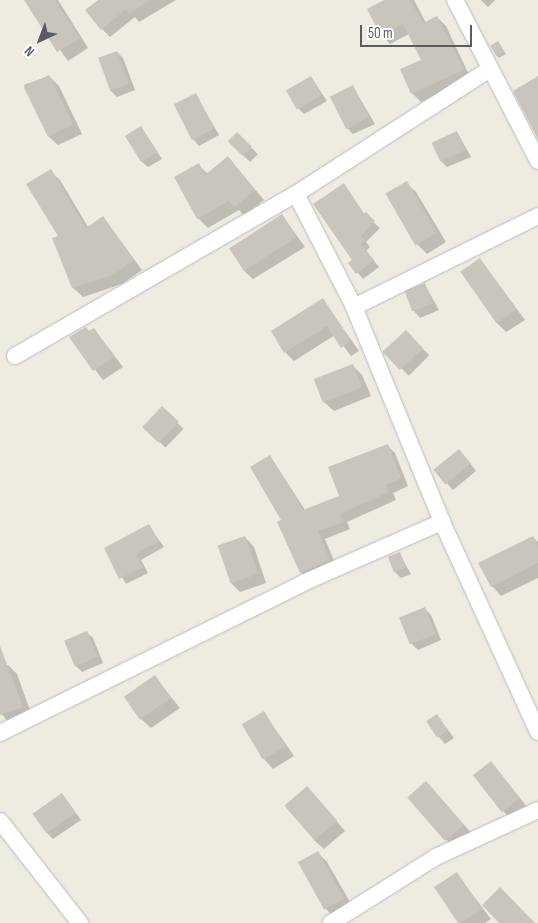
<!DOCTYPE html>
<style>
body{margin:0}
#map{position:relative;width:538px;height:923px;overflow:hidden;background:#eeece0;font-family:"Sofia Sans Condensed",sans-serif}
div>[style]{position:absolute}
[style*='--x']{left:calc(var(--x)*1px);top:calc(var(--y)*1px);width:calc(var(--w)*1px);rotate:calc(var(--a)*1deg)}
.shadow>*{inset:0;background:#0003;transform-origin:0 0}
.building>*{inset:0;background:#c9c5bd;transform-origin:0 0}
.roads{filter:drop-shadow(0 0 1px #b8bbc1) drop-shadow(0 0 1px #b8bbc1)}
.street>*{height:16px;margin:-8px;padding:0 8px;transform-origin:8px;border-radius:8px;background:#fff}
span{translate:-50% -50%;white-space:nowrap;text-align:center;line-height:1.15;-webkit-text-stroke:5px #fff;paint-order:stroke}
.north{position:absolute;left:15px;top:15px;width:50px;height:50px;-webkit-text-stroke:4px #fff;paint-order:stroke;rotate:223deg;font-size:14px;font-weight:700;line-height:20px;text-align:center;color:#595d63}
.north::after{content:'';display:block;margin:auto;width:18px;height:22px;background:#595d63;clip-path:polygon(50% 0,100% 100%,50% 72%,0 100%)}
.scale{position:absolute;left:360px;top:25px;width:112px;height:22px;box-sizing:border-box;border:2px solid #595d63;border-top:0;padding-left:6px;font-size:15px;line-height:18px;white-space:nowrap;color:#595d63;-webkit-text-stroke:4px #fff;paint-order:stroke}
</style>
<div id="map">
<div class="shadow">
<div style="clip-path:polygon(25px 0,58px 0,88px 48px,68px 61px)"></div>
<div style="clip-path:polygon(100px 0,176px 0,139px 22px,135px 17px,110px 37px,102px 29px)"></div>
<div style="clip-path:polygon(387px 0,414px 0,426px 23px,437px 17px,446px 26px,471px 79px,421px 102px,412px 93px,422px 61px,409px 34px,390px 44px,382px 35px)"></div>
<div style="clip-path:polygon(481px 0,495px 0,488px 7px)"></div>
<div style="clip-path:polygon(498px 42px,506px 54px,499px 58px,496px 55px)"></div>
<div style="clip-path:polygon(117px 52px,123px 58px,135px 90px,117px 97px,110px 90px)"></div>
<div style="clip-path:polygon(49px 76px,59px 86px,82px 134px,58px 145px,48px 136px,24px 85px)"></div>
<div style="clip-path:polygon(311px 77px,327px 101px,304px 114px,298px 108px)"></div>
<div style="clip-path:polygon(353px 87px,375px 124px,353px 134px,347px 128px)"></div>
<div style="clip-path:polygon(196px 95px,219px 135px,199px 146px,193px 139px)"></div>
<div style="clip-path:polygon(141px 127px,162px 159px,148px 167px,141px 161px)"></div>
<div style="clip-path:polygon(457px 132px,471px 157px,447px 167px,441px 161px)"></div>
<div style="left:237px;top:134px;width:29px;height:11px;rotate:44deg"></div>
<div style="clip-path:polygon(198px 165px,208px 174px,237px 168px,264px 200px,244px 216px,239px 210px,208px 228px,198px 218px)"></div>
<div style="clip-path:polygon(50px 171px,60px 180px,88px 227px,103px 217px,142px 270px,122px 284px,83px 297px,73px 288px,54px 239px,60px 236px)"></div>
<div style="clip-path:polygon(406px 183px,416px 192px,446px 242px,427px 254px,417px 244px)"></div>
<div style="clip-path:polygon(343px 185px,365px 215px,380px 228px,366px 242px,370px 247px,366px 251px,379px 267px,363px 279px,350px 263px,353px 260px)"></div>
<div style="clip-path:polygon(282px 215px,305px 247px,253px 279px,243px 270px)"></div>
<div style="clip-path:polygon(480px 259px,525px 320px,506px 332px,497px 323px)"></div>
<div style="clip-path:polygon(425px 285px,439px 310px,420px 318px,414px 311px)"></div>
<div style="clip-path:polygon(323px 300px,359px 351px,351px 356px,335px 335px,294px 361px,285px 352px)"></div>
<div style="clip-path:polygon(94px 329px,123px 367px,103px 380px,70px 337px)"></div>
<div style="left:406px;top:332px;width:33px;height:29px;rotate:45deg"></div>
<div style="clip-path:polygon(352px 365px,362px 375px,371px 396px,334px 411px,324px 402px,316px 380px)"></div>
<div style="left:162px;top:408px;width:30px;height:26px;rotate:44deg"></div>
<div style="clip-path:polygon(387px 445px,395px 453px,408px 486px,393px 493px,396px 500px,347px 522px,350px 529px,325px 539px,337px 568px,309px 580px,301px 572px,283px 520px,270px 456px,305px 510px,341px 497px)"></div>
<div style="clip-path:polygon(465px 457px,476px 471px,453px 490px,435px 470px)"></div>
<div style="clip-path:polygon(149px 526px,164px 547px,141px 560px,148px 573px,126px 584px,105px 548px)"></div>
<div style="clip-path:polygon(245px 537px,254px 547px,266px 583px,240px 592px,230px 582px)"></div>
<div style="clip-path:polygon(533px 537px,538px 542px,538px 578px,501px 596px,492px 586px)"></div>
<div style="clip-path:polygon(399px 553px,411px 574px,401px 578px,395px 572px)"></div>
<div style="clip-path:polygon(425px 609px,431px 615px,441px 640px,418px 650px,411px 643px)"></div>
<div style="clip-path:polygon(86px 632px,93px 638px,103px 663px,82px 672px,76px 666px,66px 641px)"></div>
<div style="clip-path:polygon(8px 665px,17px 674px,32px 716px,10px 724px,0 712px,0 668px)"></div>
<div style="clip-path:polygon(155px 677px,180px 708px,151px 728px,141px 719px)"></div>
<div style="clip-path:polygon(264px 713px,294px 756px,273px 769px,264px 759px)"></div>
<div style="clip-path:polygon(437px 715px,454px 738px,445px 744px,439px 737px)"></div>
<div style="clip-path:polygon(490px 762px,528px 808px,512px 820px,503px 811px)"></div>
<div style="clip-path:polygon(435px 792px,473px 835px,456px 850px,447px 840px)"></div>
<div style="clip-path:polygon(62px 794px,81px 820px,53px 839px,47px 833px)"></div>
<div style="clip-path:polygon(316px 797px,345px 831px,324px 849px,314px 840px)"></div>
<div style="clip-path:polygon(318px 853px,327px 862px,353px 907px,335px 918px,325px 908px)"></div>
<div style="clip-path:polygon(456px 873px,491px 919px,485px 923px,460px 923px)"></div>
</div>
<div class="building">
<div style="clip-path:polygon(24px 0,55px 0,80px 38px,57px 52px)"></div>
<div style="clip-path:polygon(98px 0,150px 0,129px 14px,126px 9px,101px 30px,85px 10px)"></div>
<div style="clip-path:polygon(384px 0,410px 0,423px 23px,437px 16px,464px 70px,411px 94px,400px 69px,421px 60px,403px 24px,381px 36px,367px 9px)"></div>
<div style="left:498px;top:41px;width:12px;height:9px;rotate:59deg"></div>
<div style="left:117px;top:51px;width:35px;height:20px;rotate:70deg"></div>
<div style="left:49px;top:75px;width:55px;height:28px;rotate:64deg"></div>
<div style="left:311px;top:76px;width:22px;height:29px;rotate:60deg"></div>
<div style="clip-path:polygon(538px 76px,538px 139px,513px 91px)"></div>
<div style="left:353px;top:85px;width:36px;height:26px;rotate:63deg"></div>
<div style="left:196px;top:93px;width:40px;height:25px;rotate:63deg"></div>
<div style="left:141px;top:126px;width:31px;height:19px;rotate:58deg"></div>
<div style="left:457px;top:131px;width:21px;height:28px;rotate:65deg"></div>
<div style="left:237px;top:132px;width:21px;height:13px;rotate:45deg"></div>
<div style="clip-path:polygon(228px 156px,255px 190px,234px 207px,229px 201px,197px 219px,174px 177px,199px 163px,205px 175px)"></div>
<div style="clip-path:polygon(51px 169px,86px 228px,103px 216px,134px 260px,113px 275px,72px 288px,52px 238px,58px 236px,26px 184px)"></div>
<div style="left:407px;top:181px;width:60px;height:25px;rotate:60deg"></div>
<div style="clip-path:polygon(344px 183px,364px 214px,366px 212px,375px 221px,361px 236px,365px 241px,361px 244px,374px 260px,356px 274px,348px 263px,352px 260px,313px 204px)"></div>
<div style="left:282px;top:214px;width:27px;height:63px;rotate:57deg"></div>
<div style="left:480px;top:258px;width:63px;height:24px;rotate:55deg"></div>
<div style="left:425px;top:283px;width:22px;height:22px;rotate:69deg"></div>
<div style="clip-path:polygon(323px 298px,351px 341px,341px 348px,327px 326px,284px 353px,271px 331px)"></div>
<div style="clip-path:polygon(86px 327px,89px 331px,94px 328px,114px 357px,93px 371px,69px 337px)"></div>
<div style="left:406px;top:330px;width:25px;height:32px;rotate:47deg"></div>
<div style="left:353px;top:364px;width:25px;height:42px;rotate:69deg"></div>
<div style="left:162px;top:406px;width:23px;height:29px;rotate:43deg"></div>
<div style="clip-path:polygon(388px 444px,401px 478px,386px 485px,389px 492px,340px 514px,344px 522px,318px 531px,330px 560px,300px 573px,277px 522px,281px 520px,250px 467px,270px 455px,303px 510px,339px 496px,328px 467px)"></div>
<div style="left:459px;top:449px;width:19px;height:33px;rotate:51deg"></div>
<div style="clip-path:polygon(149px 524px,159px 541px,136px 554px,143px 567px,119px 579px,104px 548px)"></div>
<div style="left:245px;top:536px;width:40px;height:29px;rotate:71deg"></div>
<div style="clip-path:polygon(533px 536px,538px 545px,538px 563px,491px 587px,478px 563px)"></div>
<div style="left:400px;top:552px;width:17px;height:13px;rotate:69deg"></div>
<div style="left:425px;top:607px;width:29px;height:28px;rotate:68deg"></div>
<div style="left:87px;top:631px;width:28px;height:25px;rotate:67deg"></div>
<div style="clip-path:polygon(0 646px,23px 707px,0 715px)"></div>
<div style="left:155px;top:675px;width:28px;height:38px;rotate:55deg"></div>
<div style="left:264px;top:711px;width:41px;height:26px;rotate:59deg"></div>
<div style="left:437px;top:714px;width:20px;height:13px;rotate:57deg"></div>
<div style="left:491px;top:761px;width:47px;height:23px;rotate:52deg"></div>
<div style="left:426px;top:781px;width:58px;height:25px;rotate:49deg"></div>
<div style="left:307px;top:786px;width:46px;height:30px;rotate:49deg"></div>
<div style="left:62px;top:793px;width:24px;height:36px;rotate:55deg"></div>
<div style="left:318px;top:851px;width:54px;height:23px;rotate:61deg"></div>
<div style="clip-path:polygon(457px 872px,482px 909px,461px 923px,458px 923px,434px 887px)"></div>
<div style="clip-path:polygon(500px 887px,535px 923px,499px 923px,482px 905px)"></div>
</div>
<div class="roads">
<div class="street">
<div style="--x:455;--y:0;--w:181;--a:62.7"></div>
<div style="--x:296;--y:194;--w:127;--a:62.8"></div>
<div style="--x:354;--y:307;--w:232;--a:67.7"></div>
<div style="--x:442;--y:522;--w:231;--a:65.4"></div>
<div style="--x:354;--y:307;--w:205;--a:-26.3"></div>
<div style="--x:15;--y:356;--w:324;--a:-30"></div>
<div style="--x:296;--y:194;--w:231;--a:-32.8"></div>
<div style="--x:0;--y:733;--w:340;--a:-26.3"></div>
<div style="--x:305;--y:582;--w:150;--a:-23.7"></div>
<div style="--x:0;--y:821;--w:130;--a:51.9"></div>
<div style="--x:331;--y:923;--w:124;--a:-32.2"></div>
<div style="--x:436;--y:857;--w:112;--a:-24.7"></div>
</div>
</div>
<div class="north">N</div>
<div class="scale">50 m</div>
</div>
